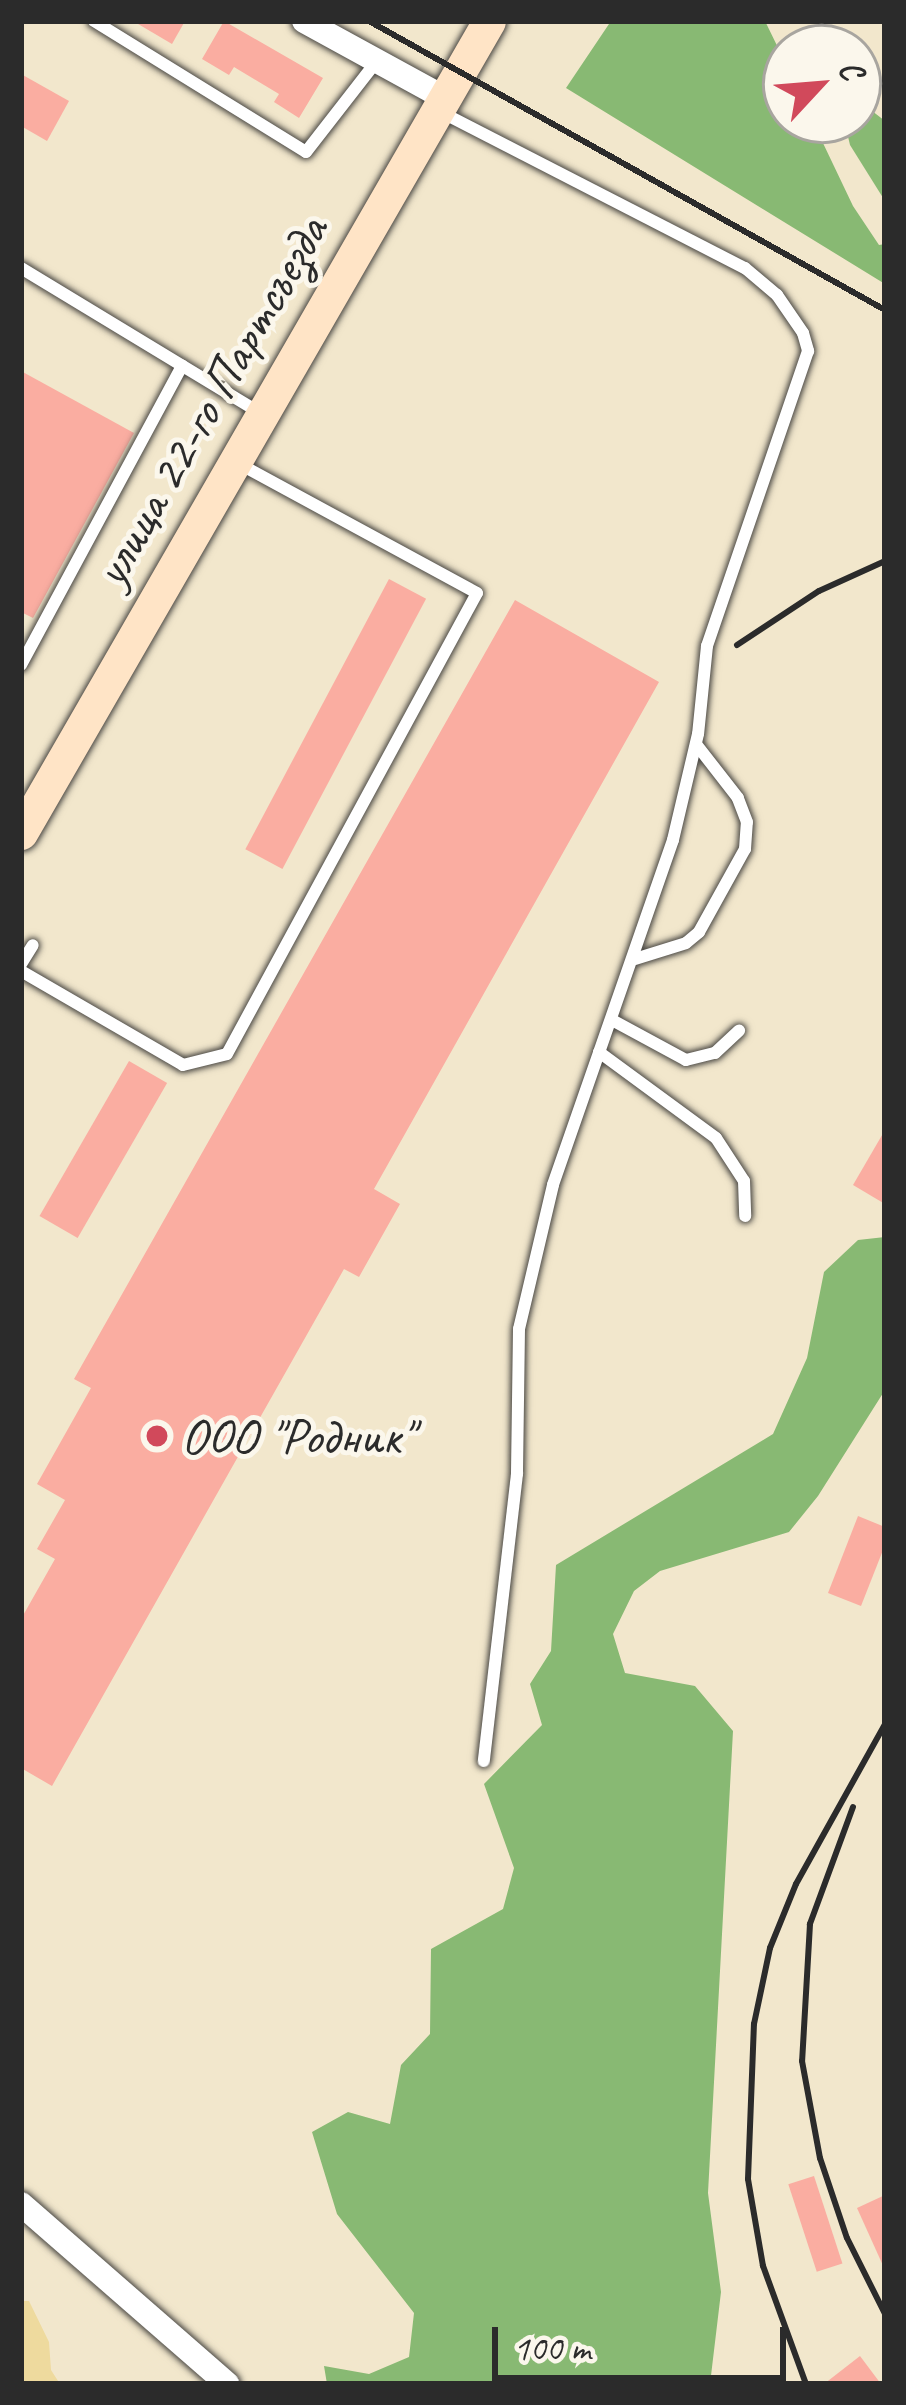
<!DOCTYPE html>
<meta charset="utf-8">
<style>
body{margin:0}
#map{position:relative;width:906px;height:2405px;overflow:hidden;background:#f2e7cc;font-family:Caveat,sans-serif}
div>[style]{position:absolute}
[style*='--x']{left:calc(var(--x)*1px);top:calc(var(--y)*1px);width:calc(var(--w)*1px);rotate:calc(var(--a)*1deg)}
.forest>*{inset:0;background:#88b973}
.sand>*{inset:0;background:#eeda9e}
.building>*{inset:0;background:#faada1;transform-origin:0 0}
.roads{filter:drop-shadow(0 0 3px #494743) drop-shadow(0 0 3px #494743)}
.lane>*{height:12px;margin:-6px;padding:0 6px;transform-origin:6px;border-radius:6px;background:#fff}
.street>*{height:24px;margin:-12px;padding:0 12px;transform-origin:12px;border-radius:12px;background:#fff}
.secondary>*{height:33px;margin:-16.5px;padding:0 16.5px;transform-origin:16.5px;border-radius:16.5px;background:#ffe4c6}
.rail>*{height:6px;margin:-3px;padding:0 3px;transform-origin:3px;border-radius:3px;background:#2b2b2b}
.dots>*{width:33px;height:33px;translate:-50% -50%;box-sizing:border-box;border:6px solid #fbf7ec;border-radius:50%}
span{translate:-50% -50%;white-space:nowrap;text-align:center;line-height:1.15;-webkit-text-stroke:10px #fbf7ec;paint-order:stroke}
.street-label{font-size:51px;color:#2b2b2b}
.poi-label{font-size:51px;color:#2b2b2b}
.left{translate:0 -50%;text-align:left}
.frame{position:absolute;inset:0;border:24px solid #2b2b2b;pointer-events:none}
.north{position:absolute;left:762px;top:24px;width:120px;height:120px;box-sizing:border-box;background:#fbf7ec;border:3px solid #a8a59f;border-radius:50%;rotate:64deg;font-size:33px;font-weight:700;line-height:48px;text-align:center;color:#2b2b2b}
.north::after{content:'';display:block;margin:auto;width:42px;height:54px;background:#d1495b;clip-path:polygon(50% 0,100% 100%,50% 72%,0 100%)}
.scale{position:absolute;left:492px;top:2327px;width:294px;height:54px;box-sizing:border-box;border:6px solid #2b2b2b;border-top:0;padding-left:15px;font-size:36px;line-height:42px;white-space:nowrap;color:#2b2b2b;-webkit-text-stroke:9px #fbf7ec;paint-order:stroke}
</style>
<div id="map">
<div class="forest">
<div style="clip-path:polygon(611px 21px,765px 21px,786px 64px,786px 120px,812px 120px,853px 206px,879px 245px,885px 244px,885px 284px,566px 88px)"></div>
<div style="clip-path:polygon(858px 100px,885px 121px,885px 201px,850px 145px,844px 120px,858px 120px)"></div>
<div style="clip-path:polygon(885px 1237px,885px 1390px,818px 1496px,789px 1532px,660px 1571px,634px 1591px,613px 1634px,625px 1673px,695px 1686px,733px 1731px,708px 2193px,721px 2292px,710px 2384px,327px 2384px,324px 2366px,369px 2374px,409px 2357px,414px 2313px,337px 2214px,312px 2132px,348px 2112px,390px 2124px,401px 2065px,430px 2034px,431px 1949px,503px 1909px,514px 1868px,484px 1784px,542px 1725px,530px 1684px,551px 1651px,556px 1565px,773px 1434px,807px 1358px,824px 1272px,858px 1240px)"></div>
</div>
<div class="sand">
<div style="clip-path:polygon(21px 2301px,29px 2301px,49px 2342px,51px 2370px,60px 2384px,21px 2384px)"></div>
</div>
<div class="building">
<div style="clip-path:polygon(133px 21px,185px 21px,172px 44px)"></div>
<div style="clip-path:polygon(224px 21px,323px 78px,299px 118px,274px 102px,279px 94px,234px 67px,229px 75px,202px 59px)"></div>
<div style="clip-path:polygon(21px 74px,69px 101px,47px 141px,21px 126px)"></div>
<div style="clip-path:polygon(21px 371px,134px 433px,33px 618px,21px 612px)"></div>
<div style="left:389px;top:579px;width:42px;height:306px;rotate:28deg"></div>
<div style="clip-path:polygon(515px 600px,659px 682px,374px 1189px,400px 1204px,359px 1277px,344px 1269px,52px 1786px,21px 1768px,21px 1619px,55px 1559px,37px 1549px,65px 1500px,37px 1484px,91px 1388px,74px 1379px)"></div>
<div style="left:129px;top:1061px;width:44px;height:179px;rotate:30deg"></div>
<div style="clip-path:polygon(885px 1130px,885px 1204px,853px 1185px)"></div>
<div style="clip-path:polygon(858px 1516px,885px 1527px,885px 1545px,861px 1606px,828px 1593px)"></div>
<div style="left:814px;top:2176px;width:92px;height:27px;rotate:72deg"></div>
<div style="clip-path:polygon(885px 2195px,885px 2270px,857px 2208px)"></div>
<div style="clip-path:polygon(860px 2356px,881px 2384px,824px 2384px)"></div>
</div>
<div class="roads">
<div class="lane">
<div style="--x:94;--y:21;--w:249;--a:31.7"></div>
<div style="--x:306;--y:152;--w:114;--a:-52.1"></div>
<div style="--x:437;--y:110;--w:346;--a:27.2"></div>
<div style="--x:745;--y:268;--w:42;--a:40.2"></div>
<div style="--x:777;--y:295;--w:46;--a:55.6"></div>
<div style="--x:803;--y:333;--w:19;--a:74"></div>
<div style="--x:808;--y:351;--w:312;--a:108.9"></div>
<div style="--x:707;--y:646;--w:88;--a:95.8"></div>
<div style="--x:698;--y:734;--w:109;--a:103.3"></div>
<div style="--x:673;--y:840;--w:365;--a:109.2"></div>
<div style="--x:553;--y:1185;--w:148;--a:103.3"></div>
<div style="--x:519;--y:1329;--w:145;--a:90.8"></div>
<div style="--x:517;--y:1474;--w:289;--a:96.6"></div>
<div style="--x:21;--y:268;--w:280;--a:31.2"></div>
<div style="--x:21;--y:665;--w:340;--a:-61.7"></div>
<div style="--x:635;--y:959;--w:53;--a:-17.4"></div>
<div style="--x:686;--y:943;--w:17;--a:-40"></div>
<div style="--x:699;--y:932;--w:95;--a:-61"></div>
<div style="--x:745;--y:849;--w:27;--a:-86"></div>
<div style="--x:747;--y:822;--w:26;--a:-111"></div>
<div style="--x:738;--y:798;--w:68;--a:-127.9"></div>
<div style="--x:21;--y:964;--w:22;--a:-58"></div>
<div style="--x:21;--y:971;--w:187;--a:30.1"></div>
<div style="--x:183;--y:1065;--w:45;--a:-14"></div>
<div style="--x:227;--y:1054;--w:524;--a:-61.53"></div>
<div style="--x:477;--y:593;--w:274;--a:-151.5"></div>
<div style="--x:612;--y:1020;--w:84;--a:28.4"></div>
<div style="--x:686;--y:1060;--w:30;--a:-14"></div>
<div style="--x:715;--y:1053;--w:33;--a:-43"></div>
<div style="--x:599;--y:1052;--w:145;--a:36.3"></div>
<div style="--x:716;--y:1138;--w:51;--a:56.9"></div>
<div style="--x:744;--y:1181;--w:35;--a:88"></div>
</div>
<div class="street">
<div style="--x:304;--y:21;--w:158;--a:28.7"></div>
<div style="--x:21;--y:2204;--w:274;--a:41.1"></div>
</div>
<div class="secondary">
<div style="--x:21;--y:833;--w:937;--a:-60.04"></div>
</div>
</div>
<div class="rail">
<div style="--x:369;--y:21;--w:591;--a:29.25"></div>
<div style="--x:737;--y:645;--w:98;--a:-33.4"></div>
<div style="--x:819;--y:591;--w:72;--a:-24.4"></div>
<div style="--x:853;--y:1807;--w:125;--a:110.2"></div>
<div style="--x:810;--y:1924;--w:137;--a:93.3"></div>
<div style="--x:802;--y:2061;--w:99;--a:79.5"></div>
<div style="--x:820;--y:2158;--w:84;--a:71.4"></div>
<div style="--x:847;--y:2238;--w:85;--a:63.4"></div>
<div style="--x:806;--y:2384;--w:126;--a:-110"></div>
<div style="--x:763;--y:2266;--w:88;--a:-99.8"></div>
<div style="--x:748;--y:2179;--w:155;--a:-87.8"></div>
<div style="--x:754;--y:2024;--w:78;--a:-78.1"></div>
<div style="--x:770;--y:1948;--w:69;--a:-67.9"></div>
<div style="--x:796;--y:1884;--w:183;--a:-60.9"></div>
</div>
<div class="dots">
<div style="left:157px;top:1436px;background:#d1495b"></div>
</div>
<div class="street-label">
<span style="left:210px;top:401px;rotate:-60deg">улица 22-го Партсъезда</span>
</div>
<div class="poi-label">
<span class="left" style="left:181px;top:1436px">ООО "Родник"</span>
</div>
<div class="frame"></div>
<div class="north">С</div>
<div class="scale">100 m</div>
</div>
